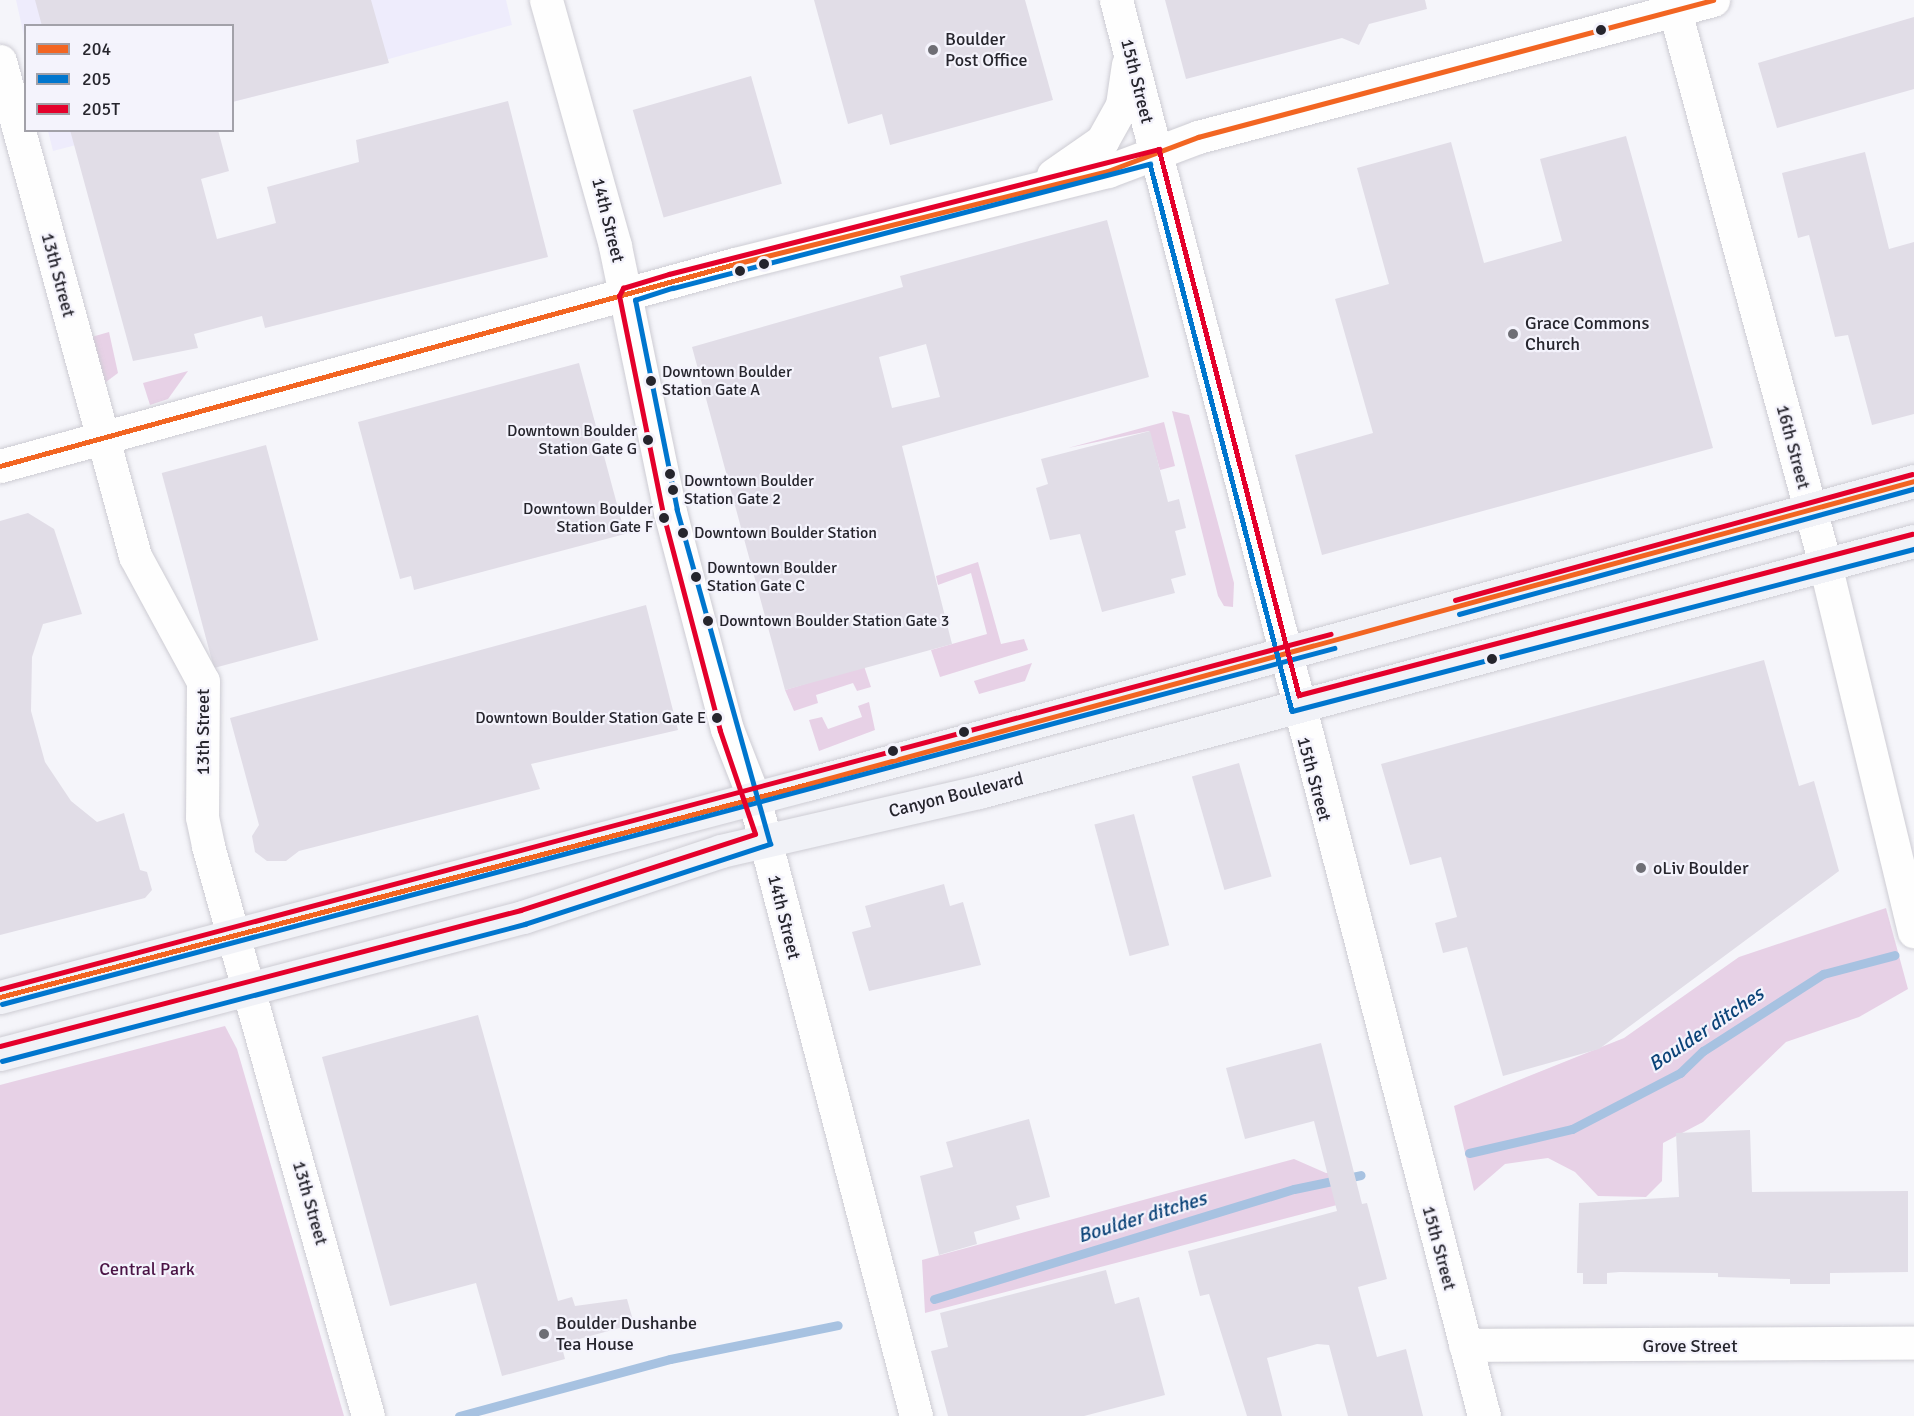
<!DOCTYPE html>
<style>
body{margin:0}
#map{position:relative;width:1914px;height:1416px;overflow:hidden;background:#f5f5fa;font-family:Signika,sans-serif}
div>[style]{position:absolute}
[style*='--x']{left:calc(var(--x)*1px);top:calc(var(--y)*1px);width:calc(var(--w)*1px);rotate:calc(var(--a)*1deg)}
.built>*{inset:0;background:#eeecfc}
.green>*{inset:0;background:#e7d1e6}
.stream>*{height:9px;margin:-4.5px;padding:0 4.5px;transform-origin:4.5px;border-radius:4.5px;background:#a7c2e1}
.building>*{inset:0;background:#e1dde7;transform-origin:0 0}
.roads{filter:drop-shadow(0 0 2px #cdccd3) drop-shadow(0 0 2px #cdccd3)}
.minor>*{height:33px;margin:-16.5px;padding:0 16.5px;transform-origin:16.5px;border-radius:16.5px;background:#fefefe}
.tertiary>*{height:33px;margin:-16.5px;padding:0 16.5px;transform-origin:16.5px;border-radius:16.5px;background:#fefefe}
.primary>*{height:33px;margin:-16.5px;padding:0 16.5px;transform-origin:16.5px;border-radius:16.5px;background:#f1f2f7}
.bus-1>*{height:4.5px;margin:-2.25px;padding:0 2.25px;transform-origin:2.25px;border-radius:2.25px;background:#f26522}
.bus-2>*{height:4.5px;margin:-2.25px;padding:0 2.25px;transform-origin:2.25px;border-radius:2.25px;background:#0076ce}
.bus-3>*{height:4.5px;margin:-2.25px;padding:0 2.25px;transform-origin:2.25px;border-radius:2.25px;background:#e4002b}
.dots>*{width:16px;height:16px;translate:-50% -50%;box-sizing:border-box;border:3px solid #f4f3fc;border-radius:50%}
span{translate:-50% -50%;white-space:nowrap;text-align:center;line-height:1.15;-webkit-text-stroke:4.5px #f4f3fc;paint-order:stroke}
.bus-label{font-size:16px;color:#26252d}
.left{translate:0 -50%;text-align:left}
.right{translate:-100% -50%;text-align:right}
.poi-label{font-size:18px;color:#26252d}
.street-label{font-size:18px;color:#26252d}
.park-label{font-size:18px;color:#4a1445}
.water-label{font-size:20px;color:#0b4378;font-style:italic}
.legend{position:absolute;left:24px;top:24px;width:210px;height:108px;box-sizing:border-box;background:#f4f3fc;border:2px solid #a2a1a9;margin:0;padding:8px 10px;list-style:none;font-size:18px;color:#26252d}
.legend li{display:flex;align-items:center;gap:12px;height:30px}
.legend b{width:30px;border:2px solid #a2a1a9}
</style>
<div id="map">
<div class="built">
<div style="clip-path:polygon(16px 0,506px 0,512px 25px,233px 102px,232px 26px,26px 26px,25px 40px)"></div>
<div style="clip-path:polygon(48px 131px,130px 131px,53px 151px)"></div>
</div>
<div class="green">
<div style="clip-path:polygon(109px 332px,118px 373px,102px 385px,88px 338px)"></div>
<div style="clip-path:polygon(188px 371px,168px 399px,150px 405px,143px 383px)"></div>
<div style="clip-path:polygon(1172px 411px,1189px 415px,1234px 583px,1233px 607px,1224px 606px,1218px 596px)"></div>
<div style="clip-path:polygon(1164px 422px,1175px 466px,1160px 470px,1149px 431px,1068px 448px)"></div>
<div style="clip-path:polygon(978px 562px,1001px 644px,1024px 639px,1028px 650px,940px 677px,931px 650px,987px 634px,971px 573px,938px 585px,936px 576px)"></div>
<div style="clip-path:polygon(1032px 663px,1025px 681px,979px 694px,974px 681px)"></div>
<div style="clip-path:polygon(864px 666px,871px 687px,857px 691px,853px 683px,816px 695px,818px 703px,794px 711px,785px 690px)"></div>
<div style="clip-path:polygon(869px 702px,875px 730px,819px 751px,809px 720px,822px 717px,828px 729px,862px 717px,858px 706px)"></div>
<div style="clip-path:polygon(1886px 908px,1908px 989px,1859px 1017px,1786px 1042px,1703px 1122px,1663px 1143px,1662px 1181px,1646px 1197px,1598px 1196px,1575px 1172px,1548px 1158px,1505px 1164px,1474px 1191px,1454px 1106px,1624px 1038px,1739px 957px)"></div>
<div style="clip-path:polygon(225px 1026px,237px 1049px,344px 1416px,0 1416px,0 1085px)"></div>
<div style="clip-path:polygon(1294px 1159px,1326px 1173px,1352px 1170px,1360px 1199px,925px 1313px,922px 1260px)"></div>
</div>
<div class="stream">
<div style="--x:1469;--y:1153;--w:106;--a:-13.1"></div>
<div style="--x:1572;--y:1129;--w:122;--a:-27.4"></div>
<div style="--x:1680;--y:1073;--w:32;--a:-44"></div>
<div style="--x:1703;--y:1051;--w:143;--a:-32.7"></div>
<div style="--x:1823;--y:974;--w:74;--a:-14.8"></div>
<div style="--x:934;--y:1299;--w:376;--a:-17"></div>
<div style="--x:1294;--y:1189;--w:68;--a:-11.8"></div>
<div style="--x:459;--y:1416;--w:219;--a:-15.1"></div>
<div style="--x:670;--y:1359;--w:171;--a:-11.4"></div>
</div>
<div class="building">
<div style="clip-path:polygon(35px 0,371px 0,389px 63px,232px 102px,232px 26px,42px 26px)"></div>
<div style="clip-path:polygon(814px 0,1025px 0,1053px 100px,890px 145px,882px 114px,848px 124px)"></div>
<div style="clip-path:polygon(1165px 0,1425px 0,1427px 9px,1369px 24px,1359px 45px,1342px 38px,1186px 79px)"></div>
<div style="clip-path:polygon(1914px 17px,1914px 89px,1777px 128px,1758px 63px)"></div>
<div style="left:751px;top:76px;width:112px;height:123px;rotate:74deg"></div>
<div style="clip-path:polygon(508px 101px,548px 257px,265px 328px,262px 316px,194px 334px,198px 348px,133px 361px,70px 130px,218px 130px,229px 171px,201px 179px,217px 239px,276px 223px,267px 187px,359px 162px,356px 140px)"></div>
<div style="clip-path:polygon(1626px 136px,1713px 448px,1322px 555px,1295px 455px,1373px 433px,1335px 299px,1389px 284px,1357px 168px,1451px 142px,1484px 263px,1562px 241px,1540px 159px)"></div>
<div style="clip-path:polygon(1865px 152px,1889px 249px,1914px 242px,1914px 414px,1872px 425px,1848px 335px,1835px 337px,1809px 235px,1798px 238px,1782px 173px)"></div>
<div style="clip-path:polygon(evenodd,1107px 220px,1149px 377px,902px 446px,952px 644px,785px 690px,692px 347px,903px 287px,900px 276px,1107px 220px,926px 344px,940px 397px,892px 408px,879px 357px,926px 344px)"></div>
<div style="clip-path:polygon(579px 363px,625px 534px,414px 590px,411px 576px,400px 579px,358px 422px)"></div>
<div style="clip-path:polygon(1150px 431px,1168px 502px,1179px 499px,1186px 528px,1175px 531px,1186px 575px,1171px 579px,1175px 593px,1102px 612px,1080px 534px,1050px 540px,1036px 488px,1048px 484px,1041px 459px)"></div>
<div style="left:266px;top:445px;width:202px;height:108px;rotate:75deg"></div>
<div style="clip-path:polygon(28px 513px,54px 529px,82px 614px,43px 624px,32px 657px,31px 711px,45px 762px,71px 801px,97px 822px,124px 813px,140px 870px,147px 872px,152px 890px,145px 898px,0 935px,0 521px)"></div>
<div style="clip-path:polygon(646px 605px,678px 730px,531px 764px,540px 789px,299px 851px,286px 861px,267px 861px,255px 852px,252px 836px,259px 825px,230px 718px)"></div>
<div style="clip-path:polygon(1764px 660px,1799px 786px,1814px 781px,1839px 871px,1599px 1049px,1503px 1076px,1467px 947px,1443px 953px,1435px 923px,1457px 917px,1441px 857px,1410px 865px,1381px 764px)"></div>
<div style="left:1239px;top:763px;width:118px;height:49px;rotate:74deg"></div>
<div style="left:1134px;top:814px;width:136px;height:41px;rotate:75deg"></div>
<div style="clip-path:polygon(944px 884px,950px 906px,963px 902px,981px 965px,869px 991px,852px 932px,871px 927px,865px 906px)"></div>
<div style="clip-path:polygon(478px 1015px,558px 1301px,572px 1297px,575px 1306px,627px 1299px,634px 1324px,561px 1344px,565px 1359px,502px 1376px,476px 1283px,390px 1306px,322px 1057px)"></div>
<div style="clip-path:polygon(1321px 1043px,1362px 1204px,1367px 1203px,1387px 1279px,1358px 1287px,1377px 1357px,1406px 1349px,1423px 1416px,1348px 1416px,1329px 1345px,1317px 1344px,1267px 1358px,1282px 1416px,1247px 1416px,1209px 1294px,1200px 1296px,1188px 1251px,1337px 1211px,1314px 1121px,1245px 1139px,1226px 1068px)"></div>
<div style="clip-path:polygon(1029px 1119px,1050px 1197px,1016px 1206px,1020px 1219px,974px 1232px,977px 1244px,939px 1255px,920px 1176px,953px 1167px,946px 1142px)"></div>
<div style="clip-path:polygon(1750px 1130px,1752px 1192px,1908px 1191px,1908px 1272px,1830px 1273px,1830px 1284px,1790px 1284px,1790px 1279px,1718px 1277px,1718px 1273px,1620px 1272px,1607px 1273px,1607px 1284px,1583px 1284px,1583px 1273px,1577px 1273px,1579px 1203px,1679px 1197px,1676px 1133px)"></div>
<div style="clip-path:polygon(1106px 1270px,1115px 1304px,1139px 1297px,1165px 1395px,1084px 1416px,948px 1416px,931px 1351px,948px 1347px,940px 1313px)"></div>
</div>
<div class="roads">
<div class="minor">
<div style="--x:546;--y:0;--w:255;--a:74.3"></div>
<div style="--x:615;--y:246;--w:272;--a:78.3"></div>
<div style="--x:670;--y:512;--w:224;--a:75.3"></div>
<div style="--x:727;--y:729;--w:74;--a:68.6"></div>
<div style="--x:754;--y:798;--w:639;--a:75.31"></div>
<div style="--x:1672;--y:0;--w:584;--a:74.82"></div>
<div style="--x:1825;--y:564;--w:378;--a:76.4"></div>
<div style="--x:0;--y:61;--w:513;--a:74.74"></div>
<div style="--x:135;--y:556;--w:142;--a:61.5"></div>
<div style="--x:203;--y:681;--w:136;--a:90.4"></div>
<div style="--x:202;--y:817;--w:30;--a:78"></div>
<div style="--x:208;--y:846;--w:592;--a:74.32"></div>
<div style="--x:1465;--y:1345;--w:449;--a:-0.3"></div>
</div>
<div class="tertiary">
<div style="--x:1116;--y:0;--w:1463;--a:75.43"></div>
<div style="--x:1053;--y:175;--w:60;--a:-34.8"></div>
<div style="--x:1102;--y:141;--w:41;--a:-60.9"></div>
<div style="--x:1122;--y:105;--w:41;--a:-81.7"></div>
<div style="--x:0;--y:466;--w:762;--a:-15.37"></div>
<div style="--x:735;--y:264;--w:384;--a:-14"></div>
<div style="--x:1108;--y:171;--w:96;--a:-20.7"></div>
<div style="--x:1198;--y:137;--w:533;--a:-14.9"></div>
</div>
<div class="primary">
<div style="--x:0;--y:997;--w:836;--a:-14.77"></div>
<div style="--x:808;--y:784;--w:1147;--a:-15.32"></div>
<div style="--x:0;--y:1054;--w:541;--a:-14.68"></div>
<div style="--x:523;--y:917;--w:209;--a:-18.4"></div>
<div style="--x:721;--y:851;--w:265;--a:-12.9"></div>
<div style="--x:979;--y:792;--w:968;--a:-15.03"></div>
</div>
</div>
<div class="bus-1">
<div style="--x:0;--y:466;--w:762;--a:-15.37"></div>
<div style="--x:735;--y:264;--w:384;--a:-14"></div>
<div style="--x:1108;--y:171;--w:96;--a:-20.7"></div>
<div style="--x:1198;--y:137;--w:533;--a:-14.9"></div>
<div style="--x:0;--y:997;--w:836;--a:-14.77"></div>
<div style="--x:808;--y:784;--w:1147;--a:-15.32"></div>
</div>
<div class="bus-2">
<div style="--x:1459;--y:614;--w:472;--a:-15.4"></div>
<div style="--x:2;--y:1004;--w:1379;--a:-14.96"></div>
<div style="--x:2;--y:1061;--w:541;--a:-14.68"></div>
<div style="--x:525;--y:924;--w:258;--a:-18.1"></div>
<div style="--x:770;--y:844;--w:347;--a:-105.6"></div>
<div style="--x:677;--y:510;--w:214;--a:-101.3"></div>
<div style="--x:635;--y:300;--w:40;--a:-18"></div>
<div style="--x:673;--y:288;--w:493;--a:-14.6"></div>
<div style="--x:1150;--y:164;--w:565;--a:75.45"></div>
<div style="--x:1292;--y:711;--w:643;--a:-14.6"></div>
</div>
<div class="bus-3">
<div style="--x:1455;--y:600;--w:474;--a:-15.4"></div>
<div style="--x:0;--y:989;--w:1377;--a:-14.94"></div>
<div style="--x:0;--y:1046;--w:538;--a:-14.63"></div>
<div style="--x:521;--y:910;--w:246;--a:-18"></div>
<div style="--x:755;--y:834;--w:109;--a:-108.8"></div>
<div style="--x:720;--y:731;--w:224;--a:-104.7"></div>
<div style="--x:663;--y:514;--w:222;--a:-101.4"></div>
<div style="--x:619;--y:296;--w:9;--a:-63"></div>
<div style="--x:623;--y:288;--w:48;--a:-16.9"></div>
<div style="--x:669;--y:274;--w:506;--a:-14.31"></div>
<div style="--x:1159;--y:149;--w:564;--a:75.62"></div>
<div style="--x:1299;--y:695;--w:634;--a:-14.72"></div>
</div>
<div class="dots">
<div style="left:1601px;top:30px;background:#26252d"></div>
<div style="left:933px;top:50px;background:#6e6e75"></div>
<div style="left:764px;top:264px;background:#26252d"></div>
<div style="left:740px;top:271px;background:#26252d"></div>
<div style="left:1513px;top:334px;background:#6e6e75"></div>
<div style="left:651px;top:381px;background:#26252d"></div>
<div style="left:648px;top:440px;background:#26252d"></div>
<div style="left:670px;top:474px;background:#26252d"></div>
<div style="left:673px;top:490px;background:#26252d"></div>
<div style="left:664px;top:518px;background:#26252d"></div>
<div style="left:683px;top:533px;background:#26252d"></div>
<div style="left:696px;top:577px;background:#26252d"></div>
<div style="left:708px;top:621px;background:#26252d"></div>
<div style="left:1492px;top:659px;background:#26252d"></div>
<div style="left:717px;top:718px;background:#26252d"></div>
<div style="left:964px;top:732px;background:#26252d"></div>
<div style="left:893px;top:751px;background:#26252d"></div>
<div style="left:1641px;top:868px;background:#6e6e75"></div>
<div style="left:544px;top:1334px;background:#6e6e75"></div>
</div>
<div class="bus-label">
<span class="left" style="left:662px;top:381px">Downtown Boulder<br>Station Gate A</span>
<span class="right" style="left:637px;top:440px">Downtown Boulder<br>Station Gate G</span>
<span class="left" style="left:684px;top:490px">Downtown Boulder<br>Station Gate 2</span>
<span class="right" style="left:653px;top:518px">Downtown Boulder<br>Station Gate F</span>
<span class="left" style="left:694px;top:533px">Downtown Boulder Station</span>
<span class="left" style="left:707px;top:577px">Downtown Boulder<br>Station Gate C</span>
<span class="left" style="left:719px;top:621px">Downtown Boulder Station Gate 3</span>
<span class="right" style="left:706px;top:718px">Downtown Boulder Station Gate E</span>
</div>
<div class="poi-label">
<span class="left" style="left:945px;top:50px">Boulder<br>Post Office</span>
<span class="left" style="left:1525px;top:334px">Grace Commons<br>Church</span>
<span class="left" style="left:1653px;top:868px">oLiv Boulder</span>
<span class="left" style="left:556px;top:1334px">Boulder Dushanbe<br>Tea House</span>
</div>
<div class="street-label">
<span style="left:1137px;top:81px;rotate:76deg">15th Street</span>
<span style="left:608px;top:220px;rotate:76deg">14th Street</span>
<span style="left:58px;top:275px;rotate:75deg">13th Street</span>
<span style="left:1793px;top:447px;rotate:75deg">16th Street</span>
<span style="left:203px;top:732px;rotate:-90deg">13th Street</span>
<span style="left:1314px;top:779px;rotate:75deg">15th Street</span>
<span style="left:956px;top:795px;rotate:-14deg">Canyon Boulevard</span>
<span style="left:784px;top:917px;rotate:76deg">14th Street</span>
<span style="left:310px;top:1203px;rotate:74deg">13th Street</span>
<span style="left:1439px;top:1248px;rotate:75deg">15th Street</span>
<span style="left:1690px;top:1346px">Grove Street</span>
</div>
<div class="park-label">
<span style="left:147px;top:1269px">Central Park</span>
</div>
<div class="water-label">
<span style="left:1706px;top:1029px;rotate:-34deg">Boulder ditches</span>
<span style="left:1142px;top:1217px;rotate:-17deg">Boulder ditches</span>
</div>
<ul class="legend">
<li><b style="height:8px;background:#f26522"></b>204</li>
<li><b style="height:8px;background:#0076ce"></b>205</li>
<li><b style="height:8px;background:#e4002b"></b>205T</li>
</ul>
</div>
